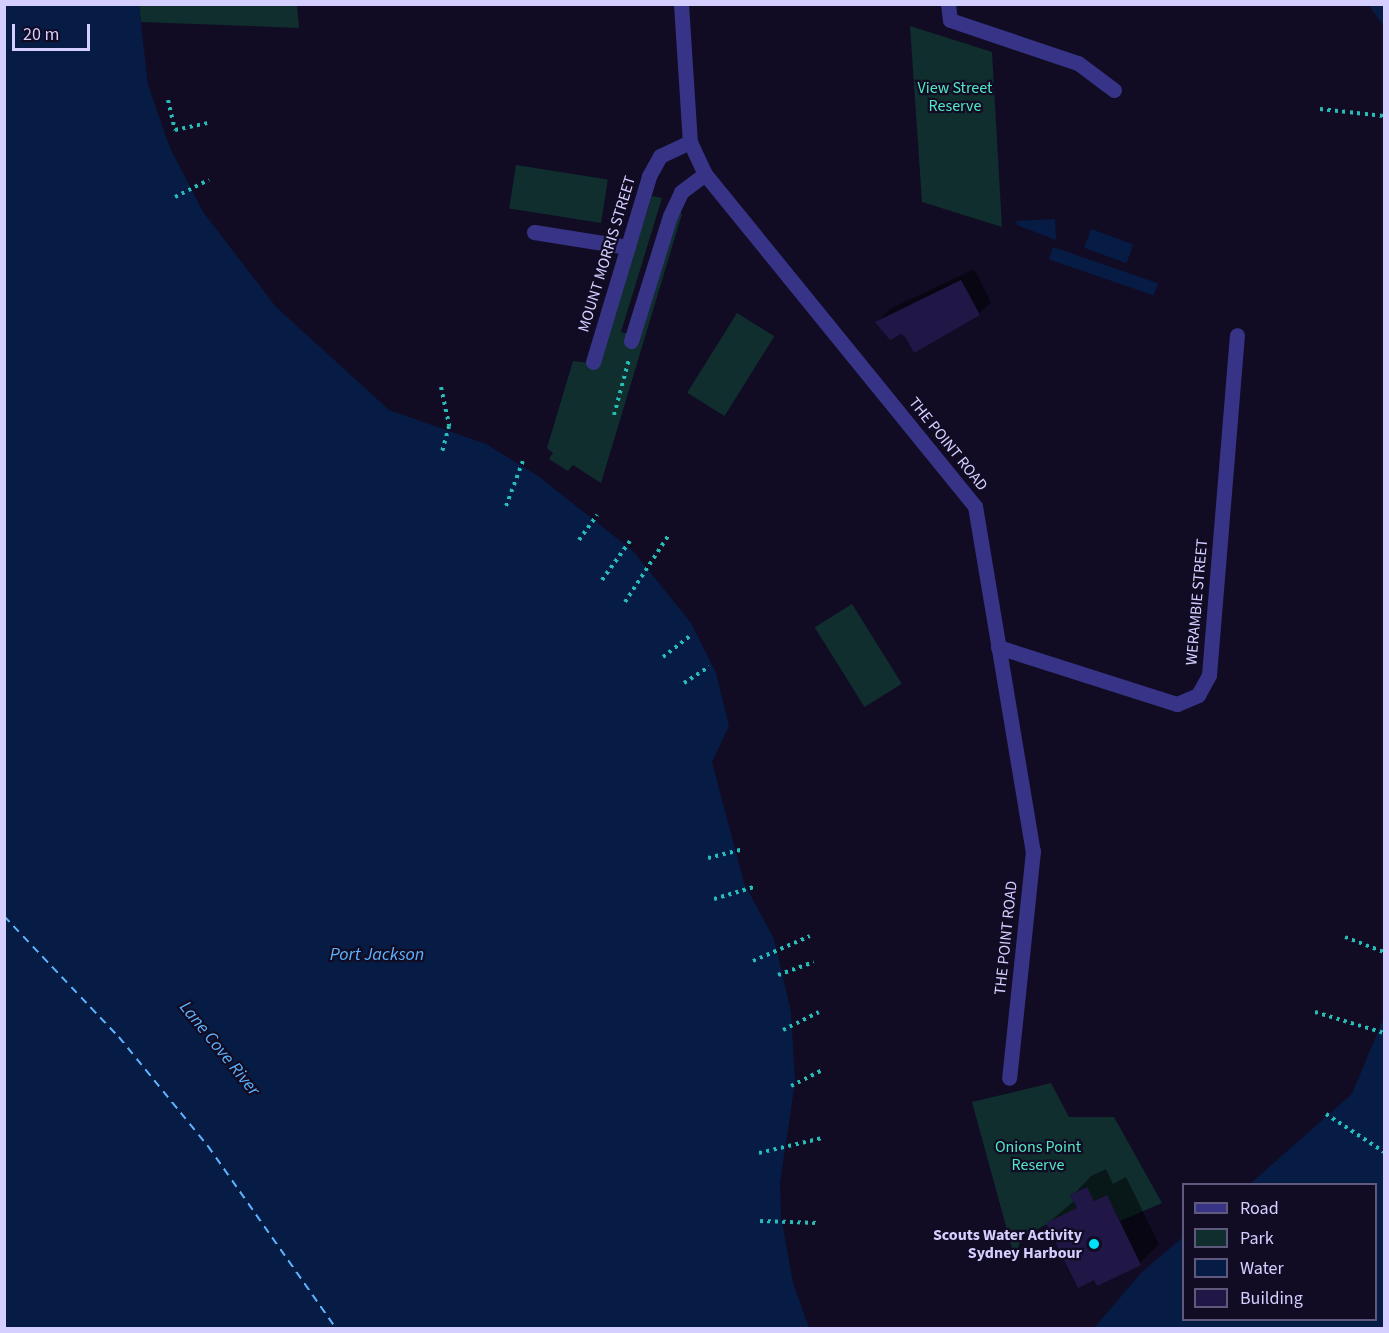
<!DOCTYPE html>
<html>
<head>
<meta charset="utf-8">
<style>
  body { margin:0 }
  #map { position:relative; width:1389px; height:1333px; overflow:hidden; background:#110c24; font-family:"Source Sans 3",sans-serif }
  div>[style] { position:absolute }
  .green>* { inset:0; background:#0f2e2d; transform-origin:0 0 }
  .water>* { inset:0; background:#061c44; transform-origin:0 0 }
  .shadow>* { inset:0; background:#0007 }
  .ferry>* { height:1.5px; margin-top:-0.75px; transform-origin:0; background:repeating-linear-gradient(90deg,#5db3ff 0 8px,transparent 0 14px) }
  .building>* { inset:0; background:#211746 }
  .path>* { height:4px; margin-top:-2px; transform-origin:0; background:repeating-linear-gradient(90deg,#25bdb5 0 3px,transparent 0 7.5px) }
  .service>* { height:15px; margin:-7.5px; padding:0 7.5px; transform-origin:7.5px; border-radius:7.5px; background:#373487 }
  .minor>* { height:15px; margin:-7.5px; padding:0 7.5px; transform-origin:7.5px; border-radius:7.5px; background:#373487 }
  .dots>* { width:16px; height:16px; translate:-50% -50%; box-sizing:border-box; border:3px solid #110c24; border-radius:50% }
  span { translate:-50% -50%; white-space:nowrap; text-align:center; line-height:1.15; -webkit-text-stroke:4.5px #110c24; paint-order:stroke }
  .park-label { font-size:16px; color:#52e8c3 }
  .street-label { font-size:16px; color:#d5cfff }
  .poi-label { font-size:16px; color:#d5cfff; font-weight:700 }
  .right { translate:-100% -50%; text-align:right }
  .water-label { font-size:18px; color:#5db3ff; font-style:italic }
  .frame { position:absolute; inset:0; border:6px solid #d5cfff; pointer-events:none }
  .legend { position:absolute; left:1182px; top:1183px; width:195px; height:138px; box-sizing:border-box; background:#110c24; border:2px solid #5f5a7c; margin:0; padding:8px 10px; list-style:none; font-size:18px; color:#d5cfff }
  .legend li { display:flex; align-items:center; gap:12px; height:30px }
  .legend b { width:30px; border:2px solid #5f5a7c }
  .scale { position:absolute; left:12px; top:24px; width:78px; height:27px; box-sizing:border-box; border:3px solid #d5cfff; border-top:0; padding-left:8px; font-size:18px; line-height:21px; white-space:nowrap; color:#d5cfff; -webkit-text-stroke:4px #110c24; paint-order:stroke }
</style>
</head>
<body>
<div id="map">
  <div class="green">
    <div style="clip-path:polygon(139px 5px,297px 5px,299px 28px,141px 22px)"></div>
    <div style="clip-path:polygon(910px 26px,992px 52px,1002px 227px,922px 202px)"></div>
    <div style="left:516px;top:165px;width:93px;height:44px;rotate:9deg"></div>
    <div style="clip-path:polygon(652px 196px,662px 198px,621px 332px,638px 336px,678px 210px,682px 214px,601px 483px,573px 465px,568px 471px,549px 459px,553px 453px,547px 448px,573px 361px,598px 364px)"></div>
    <div style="left:737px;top:313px;width:44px;height:94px;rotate:32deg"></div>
    <div style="left:852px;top:604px;width:94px;height:44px;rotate:58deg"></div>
    <div style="clip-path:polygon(1051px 1083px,1069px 1117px,1114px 1117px,1162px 1203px,1120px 1221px,1107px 1196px,1094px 1201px,1086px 1187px,1070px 1195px,1077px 1208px,1021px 1238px,1015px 1259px,972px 1102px)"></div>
  </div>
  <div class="water">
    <div style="clip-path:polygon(5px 4px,139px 5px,148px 85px,170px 148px,203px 212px,276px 307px,389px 410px,486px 444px,538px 476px,633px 551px,691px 623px,716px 673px,729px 726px,712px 762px,744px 883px,774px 939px,791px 1012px,795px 1082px,780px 1183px,781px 1216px,793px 1283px,809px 1328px,5px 1328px)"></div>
    <div style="clip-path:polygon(1369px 5px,1384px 5px,1384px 27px)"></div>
    <div style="clip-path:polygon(1055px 219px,1056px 240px,1017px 225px,1016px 221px)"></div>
    <div style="left:1091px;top:229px;width:45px;height:20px;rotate:20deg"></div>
    <div style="left:1053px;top:247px;width:111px;height:13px;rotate:19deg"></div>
    <div style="clip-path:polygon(1384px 1017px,1384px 1328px,1094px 1328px,1141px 1273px,1183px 1237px,1184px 1320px,1376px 1320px,1376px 1184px,1250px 1184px,1352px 1094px)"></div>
  </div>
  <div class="shadow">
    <div style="clip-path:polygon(974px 269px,991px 302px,979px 314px,907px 337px,878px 322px,890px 309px)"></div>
    <div style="clip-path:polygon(1106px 1169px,1113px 1184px,1126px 1177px,1159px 1244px,1140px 1263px,1095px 1278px,1048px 1223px,1074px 1201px,1072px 1196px,1091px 1176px)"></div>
  </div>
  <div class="ferry">
    <div style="left:4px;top:916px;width:167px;rotate:46.5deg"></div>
    <div style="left:119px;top:1037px;width:141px;rotate:50.8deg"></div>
    <div style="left:208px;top:1146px;width:223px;rotate:54.9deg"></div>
  </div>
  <div class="building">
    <div style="clip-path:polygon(961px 280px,980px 315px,914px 353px,906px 338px,901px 334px,890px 340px,875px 322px)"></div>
    <div style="clip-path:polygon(1087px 1187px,1094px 1201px,1107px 1195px,1141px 1265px,1097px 1286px,1094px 1280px,1078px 1288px,1046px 1223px,1077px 1208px,1070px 1195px)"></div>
  </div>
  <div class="path">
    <div style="left:168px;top:100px;width:31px;rotate:77deg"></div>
    <div style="left:175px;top:130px;width:33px;rotate:-12deg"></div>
    <div style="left:1320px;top:109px;width:64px;rotate:6.2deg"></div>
    <div style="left:175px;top:197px;width:38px;rotate:-27deg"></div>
    <div style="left:441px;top:387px;width:40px;rotate:78deg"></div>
    <div style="left:449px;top:426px;width:28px;rotate:105deg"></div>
    <div style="left:614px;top:415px;width:58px;rotate:-75deg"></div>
    <div style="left:506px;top:506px;width:51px;rotate:-69.4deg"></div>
    <div style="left:579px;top:540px;width:31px;rotate:-54deg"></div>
    <div style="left:602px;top:580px;width:48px;rotate:-54.3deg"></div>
    <div style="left:625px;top:602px;width:79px;rotate:-56.9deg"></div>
    <div style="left:663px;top:657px;width:36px;rotate:-38deg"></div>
    <div style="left:684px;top:683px;width:30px;rotate:-33deg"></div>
    <div style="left:708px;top:858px;width:34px;rotate:-14deg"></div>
    <div style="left:714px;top:899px;width:45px;rotate:-16.8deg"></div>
    <div style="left:1345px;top:937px;width:42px;rotate:21deg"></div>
    <div style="left:753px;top:961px;width:62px;rotate:-23.7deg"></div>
    <div style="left:778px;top:975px;width:38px;rotate:-20deg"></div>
    <div style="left:1315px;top:1012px;width:72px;rotate:16.9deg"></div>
    <div style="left:783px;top:1030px;width:40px;rotate:-26.6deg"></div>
    <div style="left:791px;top:1086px;width:36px;rotate:-27deg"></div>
    <div style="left:1326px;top:1114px;width:69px;rotate:33.2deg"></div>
    <div style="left:759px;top:1153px;width:65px;rotate:-13.4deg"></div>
    <div style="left:760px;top:1221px;width:57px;rotate:2deg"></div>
  </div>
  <div class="service">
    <div style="left:534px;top:232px;width:95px;rotate:9.1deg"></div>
    <div style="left:631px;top:341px;width:131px;rotate:-72.7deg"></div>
    <div style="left:670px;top:216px;width:26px;rotate:-65deg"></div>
    <div style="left:681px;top:192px;width:30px;rotate:-37deg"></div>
  </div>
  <div class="minor">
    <div style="left:681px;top:4px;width:138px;rotate:86.3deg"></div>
    <div style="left:690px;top:142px;width:35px;rotate:65deg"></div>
    <div style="left:705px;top:174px;width:428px;rotate:50.9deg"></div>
    <div style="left:975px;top:506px;width:350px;rotate:80.5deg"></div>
    <div style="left:1033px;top:851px;width:228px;rotate:96deg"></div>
    <div style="left:948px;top:4px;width:16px;rotate:83deg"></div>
    <div style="left:950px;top:20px;width:135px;rotate:18.6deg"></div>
    <div style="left:1078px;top:63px;width:45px;rotate:36.9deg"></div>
    <div style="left:593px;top:362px;width:194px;rotate:-73.2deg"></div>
    <div style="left:649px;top:176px;width:23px;rotate:-61deg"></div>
    <div style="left:660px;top:156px;width:33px;rotate:-25deg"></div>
    <div style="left:998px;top:647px;width:188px;rotate:17.7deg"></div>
    <div style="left:1177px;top:704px;width:23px;rotate:-23deg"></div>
    <div style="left:1198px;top:695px;width:23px;rotate:-61deg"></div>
    <div style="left:1209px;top:675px;width:341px;rotate:-85.3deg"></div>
  </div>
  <div class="dots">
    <div style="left:1094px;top:1244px;background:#00e0fa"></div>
  </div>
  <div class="park-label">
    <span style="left:955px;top:97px">View Street<br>Reserve</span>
    <span style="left:1038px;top:1156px">Onions Point<br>Reserve</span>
  </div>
  <div class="street-label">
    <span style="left:607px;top:254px;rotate:-73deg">MOUNT MORRIS STREET</span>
    <span style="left:948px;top:444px;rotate:51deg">THE POINT ROAD</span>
    <span style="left:1197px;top:602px;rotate:-85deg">WERAMBIE STREET</span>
    <span style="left:1006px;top:938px;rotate:-84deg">THE POINT ROAD</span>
  </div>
  <div class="poi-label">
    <span class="right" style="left:1082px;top:1244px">Scouts Water Activity<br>Sydney Harbour</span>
  </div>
  <div class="water-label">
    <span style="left:377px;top:955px">Port Jackson</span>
    <span style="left:219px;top:1049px;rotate:51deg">Lane Cove River</span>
  </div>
  <div class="frame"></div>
  <ul class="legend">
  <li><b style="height:8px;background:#373487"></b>Road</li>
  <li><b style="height:16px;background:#0f2e2d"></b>Park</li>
  <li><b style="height:16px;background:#061c44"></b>Water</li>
  <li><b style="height:16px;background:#211746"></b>Building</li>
  </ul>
  <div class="scale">20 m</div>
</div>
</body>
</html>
